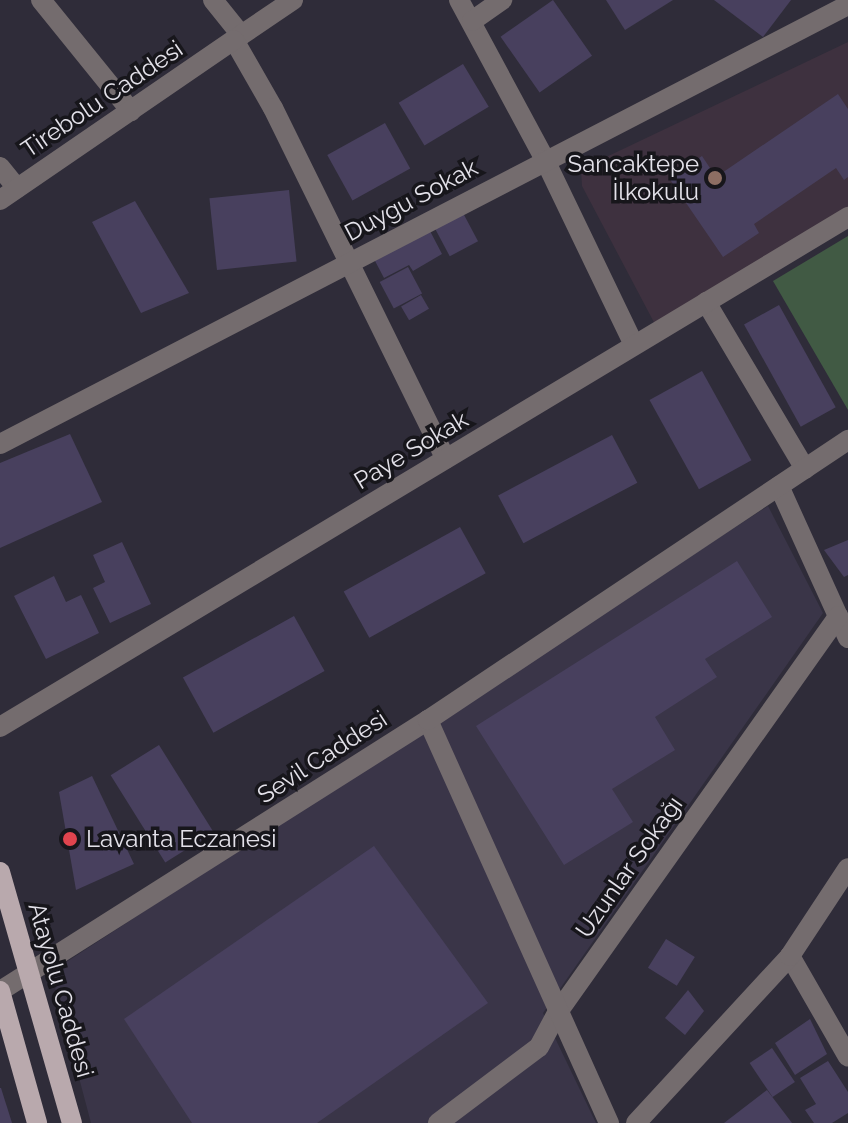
<!DOCTYPE html>
<html>
<head>
<meta charset="utf-8">
<style>
  body { margin:0 }
  #map { position:relative; width:848px; height:1123px; overflow:hidden; background:#2f2c39; font-family:Raleway,sans-serif }
  div>[style] { position:absolute }
  .built>* { inset:0; background:#3a3548 }
  .education>* { inset:0; background:#3e313f }
  .green>* { inset:0; background:#415a44 }
  .building>* { inset:0; background:#48405e; transform-origin:0 0 }
  .minor>* { height:20px; margin:-10px; padding:0 10px; transform-origin:10px; border-radius:10px; background:#746c6e }
  .major>* { height:20px; margin:-10px; padding:0 10px; transform-origin:10px; border-radius:10px; background:#b9a9ad }
  .dots>* { width:22px; height:22px; translate:-50% -50%; box-sizing:border-box; border:4px solid #17161b; border-radius:50% }
  span { translate:-50% -50%; white-space:nowrap; text-align:center; line-height:1.15; -webkit-text-stroke:7px #17161b; paint-order:stroke }
  .street-label { font-size:24px; color:#e4e2ea }
  .poi-label { font-size:24px; color:#e4e2ea }
  .right { translate:-100% -50%; text-align:right }
  .left { translate:0 -50%; text-align:left }
</style>
</head>
<body>
<div id="map">
  <div class="built">
    <div style="clip-path:polygon(768px 506px,823px 613px,543px 1013px,596px 1123px,91px 1123px,51px 972px)"></div>
  </div>
  <div class="education">
    <div style="clip-path:polygon(848px 42px,848px 208px,657px 328px,582px 186px,581px 169px)"></div>
  </div>
  <div class="green">
    <div style="clip-path:polygon(848px 236px,848px 410px,773px 281px)"></div>
  </div>
  <div class="building">
    <div style="left:553px;top:0;width:68px;height:64px;rotate:55deg"></div>
    <div style="clip-path:polygon(606px 0,673px 0,625px 30px)"></div>
    <div style="clip-path:polygon(714px 0,791px 0,763px 37px)"></div>
    <div style="left:463px;top:64px;width:50px;height:75px;rotate:59deg"></div>
    <div style="clip-path:polygon(838px 94px,848px 109px,848px 177px,844px 180px,836px 168px,754px 224px,759px 233px,723px 257px,669px 178px,702px 156px,716px 177px)"></div>
    <div style="left:385px;top:123px;width:52px;height:66px;rotate:61deg"></div>
    <div style="left:289px;top:190px;width:72px;height:80px;rotate:84deg"></div>
    <div style="clip-path:polygon(135px 201px,189px 293px,141px 313px,92px 222px)"></div>
    <div style="left:463px;top:213px;width:32px;height:32px;rotate:62deg"></div>
    <div style="clip-path:polygon(429px 229px,442px 254px,413px 271px,409px 265px,384px 278px,374px 259px)"></div>
    <div style="left:408px;top:267px;width:30px;height:32px;rotate:62deg"></div>
    <div style="left:421px;top:295px;width:16px;height:23px;rotate:60deg"></div>
    <div style="left:779px;top:305px;width:117px;height:40px;rotate:61deg"></div>
    <div style="left:702px;top:371px;width:102px;height:60px;rotate:61deg"></div>
    <div style="clip-path:polygon(70px 434px,102px 502px,0 548px,0 463px)"></div>
    <div style="left:612px;top:435px;width:54px;height:129px;rotate:62deg"></div>
    <div style="left:460px;top:527px;width:53px;height:133px;rotate:61deg"></div>
    <div style="clip-path:polygon(848px 540px,848px 575px,844px 577px,824px 550px)"></div>
    <div style="clip-path:polygon(122px 542px,151px 604px,110px 623px,93px 588px,105px 582px,93px 555px)"></div>
    <div style="clip-path:polygon(737px 561px,772px 617px,705px 659px,717px 677px,655px 717px,675px 750px,612px 789px,633px 822px,564px 865px,476px 726px)"></div>
    <div style="clip-path:polygon(54px 576px,66px 602px,81px 595px,99px 633px,46px 659px,14px 596px)"></div>
    <div style="left:294px;top:616px;width:63px;height:127px;rotate:61deg"></div>
    <div style="left:159px;top:745px;width:103px;height:57px;rotate:58deg"></div>
    <div style="clip-path:polygon(92px 776px,134px 864px,76px 890px,59px 792px)"></div>
    <div style="clip-path:polygon(374px 846px,488px 1003px,317px 1123px,192px 1123px,124px 1019px)"></div>
    <div style="left:666px;top:939px;width:34px;height:34px;rotate:32deg"></div>
    <div style="clip-path:polygon(688px 990px,704px 1011px,685px 1035px,665px 1018px)"></div>
    <div style="clip-path:polygon(810px 1019px,827px 1054px,795px 1075px,775px 1043px)"></div>
    <div style="left:772px;top:1048px;width:41px;height:27px;rotate:56deg"></div>
    <div style="clip-path:polygon(828px 1061px,848px 1092px,848px 1113px,832px 1123px,814px 1123px,805px 1110px,816px 1104px,800px 1078px)"></div>
    <div style="clip-path:polygon(0 1088px,1px 1088px,12px 1123px,0 1123px)"></div>
    <div style="clip-path:polygon(767px 1090px,792px 1123px,724px 1123px)"></div>
  </div>
  <div class="minor">
    <div style="left:41px;top:0;width:143px;rotate:51deg"></div>
    <div style="left:213px;top:0;width:45px;rotate:51.3deg"></div>
    <div style="left:293px;top:0;width:71px;rotate:145.9deg"></div>
    <div style="left:234px;top:40px;width:78px;rotate:60.2deg"></div>
    <div style="left:273px;top:108px;width:391px;rotate:63.8deg"></div>
    <div style="left:459px;top:0;width:182px;rotate:61.7deg"></div>
    <div style="left:545px;top:160px;width:205px;rotate:64.3deg"></div>
    <div style="left:472px;top:21px;width:37px;rotate:-35deg"></div>
    <div style="left:0;top:167px;width:27px;rotate:51deg"></div>
    <div style="left:0;top:200px;width:283px;rotate:-34.4deg"></div>
    <div style="left:706px;top:302px;width:194px;rotate:59.3deg"></div>
    <div style="left:0;top:444px;width:955px;rotate:-27.37deg"></div>
    <div style="left:779px;top:486px;width:167px;rotate:65.6deg"></div>
    <div style="left:0;top:727px;width:990px;rotate:-31.02deg"></div>
    <div style="left:790px;top:956px;width:116px;rotate:60.1deg"></div>
    <div style="left:0;top:991px;width:507px;rotate:-32.34deg"></div>
    <div style="left:438px;top:1123px;width:126px;rotate:-37deg"></div>
    <div style="left:539px;top:1047px;width:40px;rotate:-62deg"></div>
    <div style="left:558px;top:1012px;width:485px;rotate:-54.7deg"></div>
    <div style="left:609px;top:1123px;width:442px;rotate:-114.2deg"></div>
    <div style="left:428px;top:720px;width:505px;rotate:-33.69deg"></div>
    <div style="left:636px;top:1123px;width:227px;rotate:-47.3deg"></div>
    <div style="left:790px;top:956px;width:105px;rotate:-56.6deg"></div>
  </div>
  <div class="major">
    <div style="left:0;top:872px;width:261px;rotate:74deg"></div>
    <div style="left:0;top:991px;width:137px;rotate:74.3deg"></div>
  </div>
  <div class="dots">
    <div style="left:715px;top:178px;background:#8d6e63"></div>
    <div style="left:70px;top:839px;background:#e0444e"></div>
  </div>
  <div class="street-label">
    <span style="left:102px;top:99px;rotate:-34deg">Tirebolu Caddesi</span>
    <span style="left:411px;top:200px;rotate:-28deg">Duygu Sokak</span>
    <span style="left:411px;top:450px;rotate:-31deg">Paye Sokak</span>
    <span style="left:322px;top:757px;rotate:-33deg">Sevil Caddesi</span>
    <span style="left:629px;top:867px;rotate:-55deg">Uzunlar Sokağı</span>
    <span style="left:61px;top:990px;rotate:74deg">Atayolu Caddesi</span>
  </div>
  <div class="poi-label">
    <span class="right" style="left:699px;top:178px">Sancaktepe<br>İlkokulu</span>
    <span class="left" style="left:86px;top:839px">Lavanta Eczanesi</span>
  </div>
</div>
</body>
</html>
